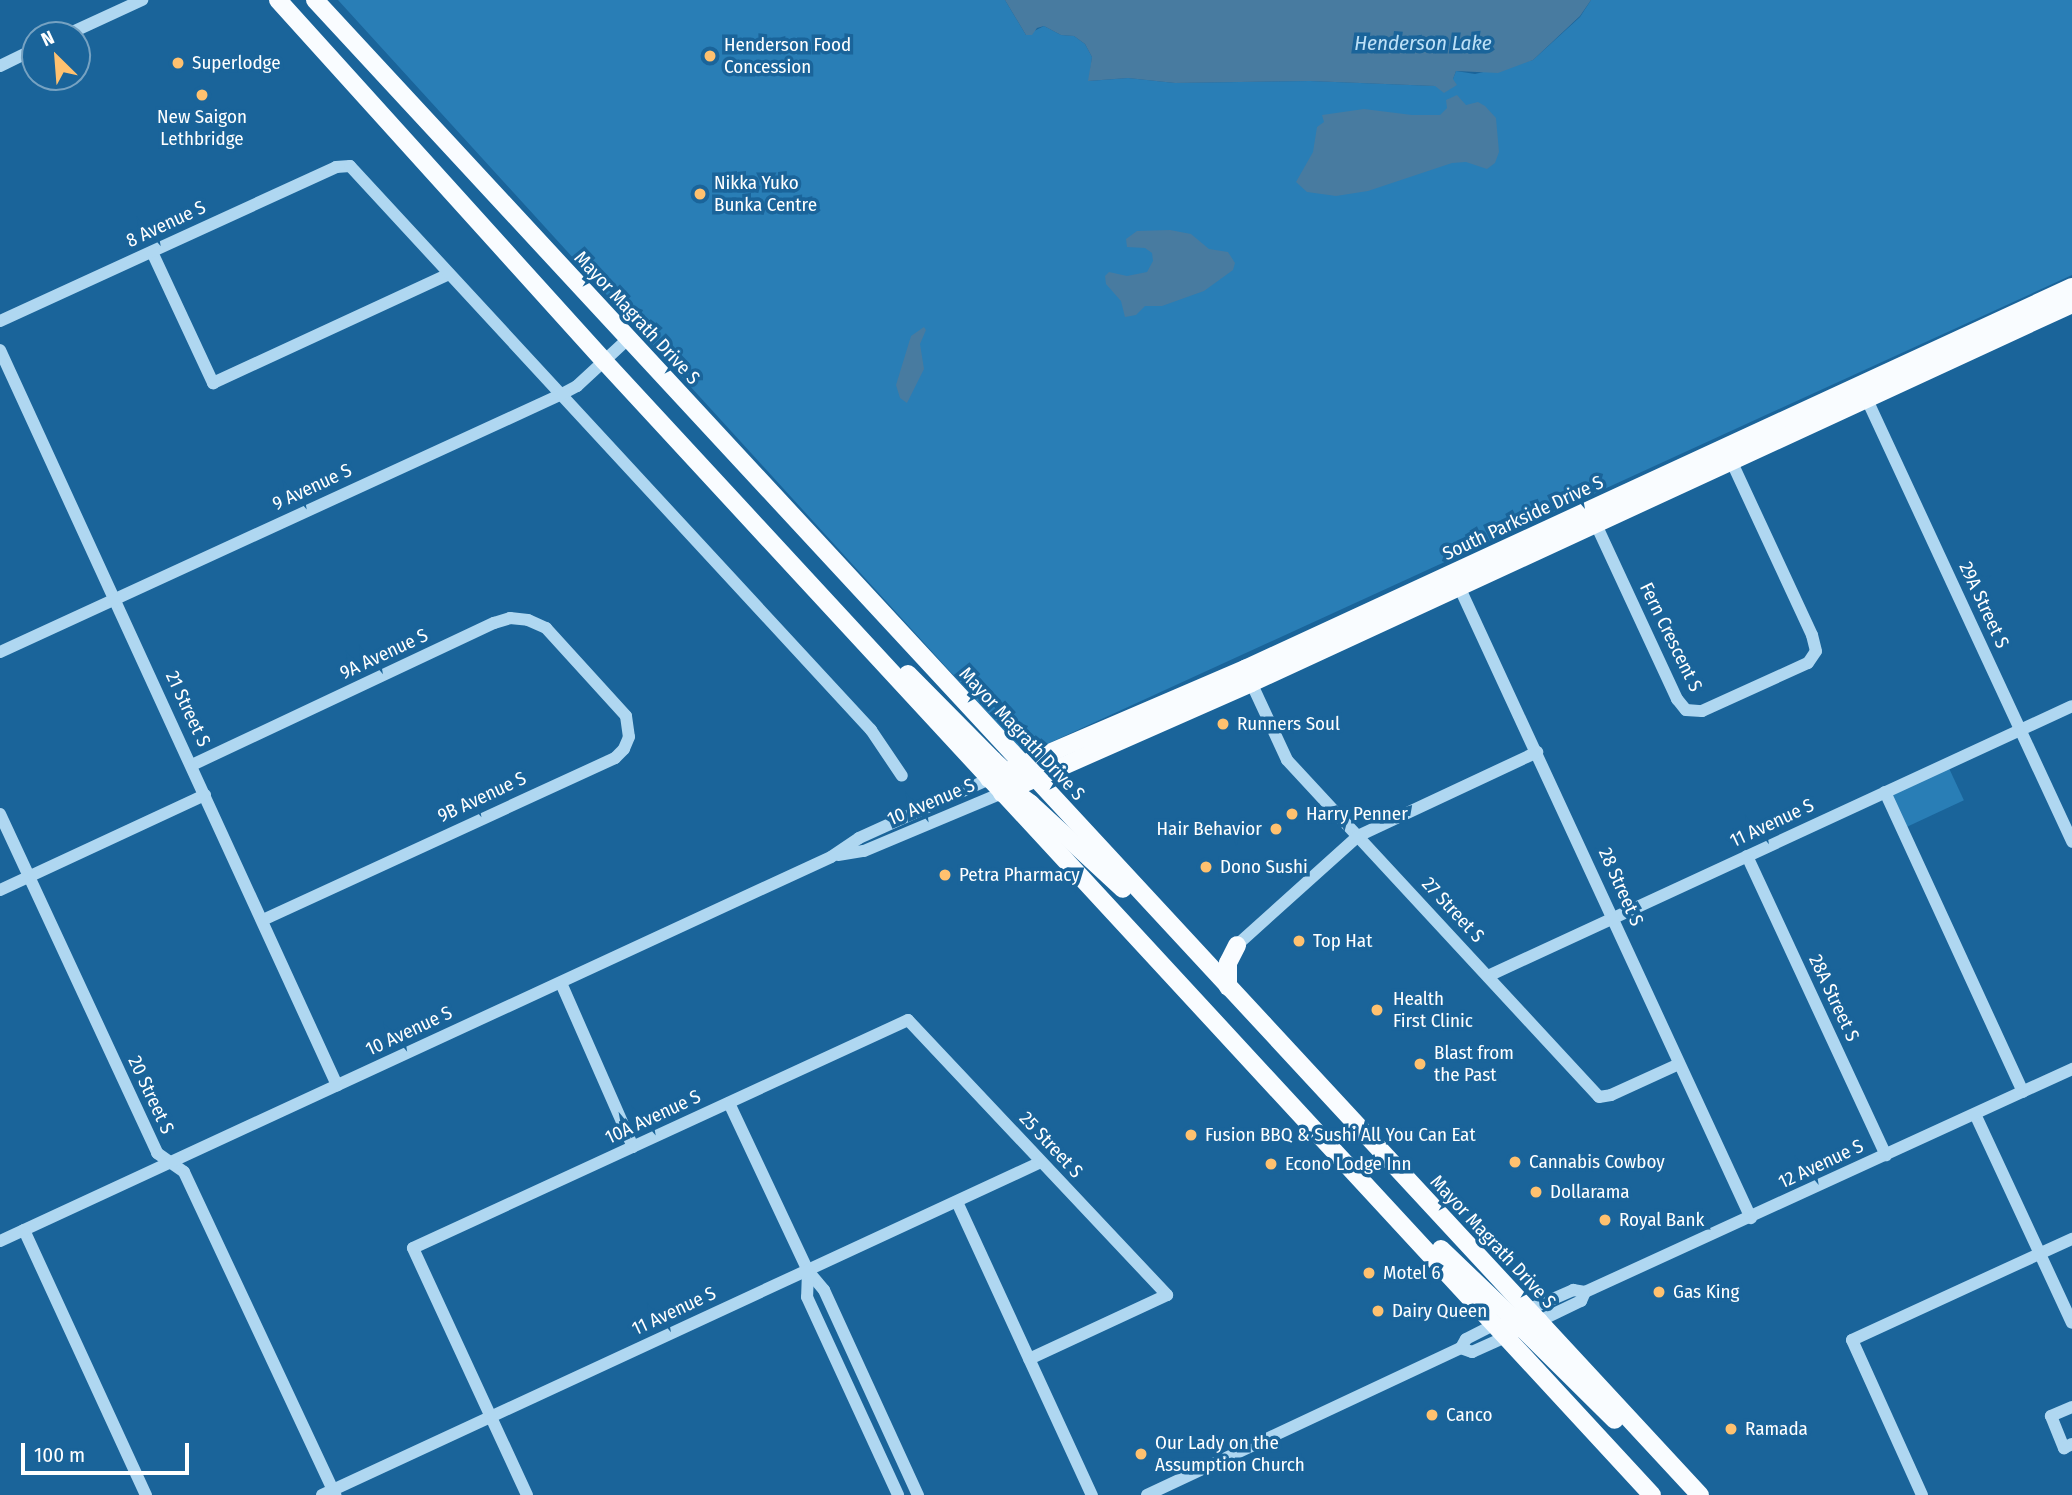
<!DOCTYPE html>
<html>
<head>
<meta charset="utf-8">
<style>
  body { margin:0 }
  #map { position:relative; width:2072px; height:1495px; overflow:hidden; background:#1a649a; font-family:"Fira Sans Condensed",sans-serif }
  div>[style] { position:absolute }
  .green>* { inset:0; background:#297eb6; transform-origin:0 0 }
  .water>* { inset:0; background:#487ba0 }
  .minor>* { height:12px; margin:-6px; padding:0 6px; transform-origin:6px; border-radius:6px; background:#afd7f1 }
  .major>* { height:18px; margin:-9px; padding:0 9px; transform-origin:9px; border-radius:9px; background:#f9fcff }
  .dots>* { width:19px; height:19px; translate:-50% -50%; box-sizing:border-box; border:4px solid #1a649a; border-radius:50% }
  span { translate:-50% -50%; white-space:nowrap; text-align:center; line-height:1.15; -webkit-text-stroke:7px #1a649a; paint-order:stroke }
  .poi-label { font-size:19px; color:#fff }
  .left { translate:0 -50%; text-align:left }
  .right { translate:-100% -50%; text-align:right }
  .street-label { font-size:19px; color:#fff }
  .water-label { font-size:21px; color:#bce0f7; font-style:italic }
  .north { position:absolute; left:21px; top:21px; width:70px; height:70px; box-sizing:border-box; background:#1a649a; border:2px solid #76a2c2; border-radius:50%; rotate:335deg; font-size:19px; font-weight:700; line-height:28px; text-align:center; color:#fff }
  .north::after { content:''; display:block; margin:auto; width:24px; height:32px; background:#ffc16f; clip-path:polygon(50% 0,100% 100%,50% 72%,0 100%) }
  .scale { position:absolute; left:21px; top:1443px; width:168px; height:32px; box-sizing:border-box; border:4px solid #fff; border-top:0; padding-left:9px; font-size:21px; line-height:24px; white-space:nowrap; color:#fff; -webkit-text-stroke:5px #1a649a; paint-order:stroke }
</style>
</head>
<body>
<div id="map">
  <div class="green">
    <div style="clip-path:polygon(338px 0,1005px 0,1026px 35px,1044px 26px,1061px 35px,1074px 36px,1085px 44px,1092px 57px,1089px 81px,1128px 78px,1175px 83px,1310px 81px,1435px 86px,1453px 79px,1456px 71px,1475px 74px,1533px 60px,1580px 17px,1591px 0,2072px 0,2072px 275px,1034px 750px,1019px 747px)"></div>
    <div style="left:1947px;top:764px;width:40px;height:68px;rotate:65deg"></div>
  </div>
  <div class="water">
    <div style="clip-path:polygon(1005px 0,1591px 0,1580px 16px,1533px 60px,1498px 73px,1456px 71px,1453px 79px,1457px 85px,1444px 93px,1435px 86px,1310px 81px,1175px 83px,1128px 78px,1088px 81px,1092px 57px,1085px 44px,1074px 36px,1061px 35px,1044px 26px,1037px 28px,1032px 35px,1026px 35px)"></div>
    <div style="clip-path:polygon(1457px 95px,1466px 105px,1478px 102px,1485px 106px,1496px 118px,1499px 152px,1495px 163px,1487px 169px,1466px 162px,1452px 163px,1368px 191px,1336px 196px,1307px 192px,1296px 182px,1313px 152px,1317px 127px,1324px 122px,1322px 115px,1364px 109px,1412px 115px,1440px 115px,1447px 108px,1446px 100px)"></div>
    <div style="clip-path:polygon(1170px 230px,1191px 234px,1209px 249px,1228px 252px,1235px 263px,1233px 270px,1204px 291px,1162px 306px,1145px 306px,1136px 315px,1125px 317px,1121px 301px,1106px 284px,1105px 276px,1109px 272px,1127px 276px,1147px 272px,1153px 261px,1152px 253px,1145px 248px,1127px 247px,1126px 239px,1137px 231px)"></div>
    <div style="clip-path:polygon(924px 327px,926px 330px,920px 344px,924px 369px,907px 403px,900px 398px,896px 385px,911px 336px)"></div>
  </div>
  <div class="minor">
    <div style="left:66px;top:35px;width:84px;rotate:-24.7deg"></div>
    <div style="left:0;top:66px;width:39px;rotate:-26deg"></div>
    <div style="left:152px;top:252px;width:145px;rotate:65deg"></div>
    <div style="left:213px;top:383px;width:260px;rotate:-24.8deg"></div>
    <div style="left:0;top:321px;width:370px;rotate:-24.6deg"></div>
    <div style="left:336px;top:167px;width:14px;rotate:-4deg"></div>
    <div style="left:350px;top:166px;width:768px;rotate:47.27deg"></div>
    <div style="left:871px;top:730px;width:55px;rotate:56deg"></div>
    <div style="left:0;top:350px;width:809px;rotate:65.37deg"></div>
    <div style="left:1863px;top:391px;width:497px;rotate:65.1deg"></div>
    <div style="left:1593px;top:518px;width:200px;rotate:65.1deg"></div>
    <div style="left:1677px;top:699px;width:14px;rotate:51deg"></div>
    <div style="left:1686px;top:710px;width:16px;rotate:4deg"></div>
    <div style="left:1702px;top:711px;width:116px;rotate:-24.4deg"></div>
    <div style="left:1808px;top:663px;width:14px;rotate:-56deg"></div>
    <div style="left:1816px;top:651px;width:16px;rotate:-104deg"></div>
    <div style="left:1812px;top:635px;width:200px;rotate:-114.9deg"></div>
    <div style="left:1456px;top:580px;width:703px;rotate:65.19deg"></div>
    <div style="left:0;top:652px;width:618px;rotate:-24.66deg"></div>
    <div style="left:562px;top:394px;width:17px;rotate:-28deg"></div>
    <div style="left:577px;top:386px;width:69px;rotate:-42.7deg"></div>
    <div style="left:1249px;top:678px;width:90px;rotate:65.1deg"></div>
    <div style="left:1287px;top:760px;width:459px;rotate:47.2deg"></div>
    <div style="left:1599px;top:1097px;width:12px;rotate:-9deg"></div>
    <div style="left:1611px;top:1095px;width:75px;rotate:-24.5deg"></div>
    <div style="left:192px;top:765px;width:334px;rotate:-25.2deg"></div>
    <div style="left:494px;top:623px;width:17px;rotate:-17deg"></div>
    <div style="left:510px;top:618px;width:18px;rotate:6deg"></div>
    <div style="left:528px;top:620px;width:20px;rotate:24deg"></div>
    <div style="left:546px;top:628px;width:119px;rotate:47.7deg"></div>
    <div style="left:626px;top:716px;width:21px;rotate:82deg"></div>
    <div style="left:629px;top:737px;width:13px;rotate:113deg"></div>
    <div style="left:624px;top:749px;width:13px;rotate:135deg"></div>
    <div style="left:615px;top:758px;width:388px;rotate:155.3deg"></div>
    <div style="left:1885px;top:792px;width:330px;rotate:65.3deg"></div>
    <div style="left:0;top:814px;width:374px;rotate:65.1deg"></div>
    <div style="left:157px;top:1153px;width:33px;rotate:35deg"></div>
    <div style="left:184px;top:1172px;width:357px;rotate:64.9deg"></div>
    <div style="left:838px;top:855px;width:26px;rotate:-9deg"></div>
    <div style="left:864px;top:851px;width:150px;rotate:-22.8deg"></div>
    <div style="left:1747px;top:856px;width:330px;rotate:65.1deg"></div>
    <div style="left:0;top:890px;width:226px;rotate:-24.9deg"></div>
    <div style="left:1237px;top:945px;width:163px;rotate:-42deg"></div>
    <div style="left:1358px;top:836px;width:198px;rotate:-25.1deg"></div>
    <div style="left:1488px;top:976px;width:643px;rotate:-24.81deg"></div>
    <div style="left:561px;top:983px;width:179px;rotate:66.3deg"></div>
    <div style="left:729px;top:1103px;width:186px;rotate:64.8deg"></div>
    <div style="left:808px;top:1271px;width:25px;rotate:50deg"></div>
    <div style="left:824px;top:1290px;width:226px;rotate:65.4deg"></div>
    <div style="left:1975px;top:1114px;width:230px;rotate:65.1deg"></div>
    <div style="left:957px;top:1202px;width:323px;rotate:65.3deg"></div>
    <div style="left:24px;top:1230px;width:292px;rotate:65.3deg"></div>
    <div style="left:0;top:1241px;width:915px;rotate:-24.8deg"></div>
    <div style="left:831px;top:857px;width:34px;rotate:-34deg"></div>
    <div style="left:859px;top:838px;width:143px;rotate:-24.4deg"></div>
    <div style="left:808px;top:1271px;width:26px;rotate:92deg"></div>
    <div style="left:807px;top:1297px;width:218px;rotate:65.3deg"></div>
    <div style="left:1523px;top:1312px;width:55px;rotate:-23.7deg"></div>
    <div style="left:1573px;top:1290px;width:12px;rotate:9deg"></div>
    <div style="left:1585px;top:1292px;width:536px;rotate:-24.6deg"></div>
    <div style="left:1535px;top:1323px;width:51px;rotate:-25.6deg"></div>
    <div style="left:1581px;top:1301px;width:10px;rotate:-66deg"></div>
    <div style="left:1461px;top:1348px;width:12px;rotate:20deg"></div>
    <div style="left:1472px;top:1352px;width:44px;rotate:-24.2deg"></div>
    <div style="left:2072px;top:1407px;width:23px;rotate:157deg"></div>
    <div style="left:2051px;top:1416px;width:35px;rotate:68deg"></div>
    <div style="left:2064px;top:1448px;width:9px;rotate:-27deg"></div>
    <div style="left:322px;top:1495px;width:792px;rotate:-24.85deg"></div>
    <div style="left:527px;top:1495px;width:272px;rotate:-114.8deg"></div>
    <div style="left:413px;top:1248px;width:545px;rotate:-24.73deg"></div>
    <div style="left:908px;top:1020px;width:378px;rotate:46.7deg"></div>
    <div style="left:1167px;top:1295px;width:152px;rotate:155.1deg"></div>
    <div style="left:1147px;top:1495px;width:347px;rotate:-25.1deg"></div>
    <div style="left:1461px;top:1348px;width:10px;rotate:-61deg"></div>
    <div style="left:1466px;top:1339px;width:38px;rotate:-27deg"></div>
    <div style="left:1922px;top:1495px;width:170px;rotate:-114.3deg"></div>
    <div style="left:1852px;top:1340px;width:242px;rotate:-24.7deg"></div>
  </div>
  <div class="major">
    <div style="left:278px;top:0;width:486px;rotate:47.9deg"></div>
    <div style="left:604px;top:361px;width:1544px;rotate:47.26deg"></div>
    <div style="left:315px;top:0;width:2038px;rotate:47.19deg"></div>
    <div style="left:908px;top:674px;width:121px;rotate:45.3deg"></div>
    <div style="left:993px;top:760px;width:18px;rotate:43deg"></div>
    <div style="left:1006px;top:772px;width:9px;rotate:13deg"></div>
    <div style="left:989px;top:779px;width:279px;rotate:-23.3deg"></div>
    <div style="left:1245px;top:669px;width:911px;rotate:-24.79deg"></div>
    <div style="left:1005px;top:785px;width:32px;rotate:36deg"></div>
    <div style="left:1031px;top:804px;width:125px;rotate:42.7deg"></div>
    <div style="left:1002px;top:793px;width:272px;rotate:-23.8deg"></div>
    <div style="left:1251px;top:683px;width:904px;rotate:-24.78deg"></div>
    <div style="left:1228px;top:987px;width:24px;rotate:-90deg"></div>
    <div style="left:1228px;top:963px;width:20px;rotate:-63deg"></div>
    <div style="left:1441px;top:1249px;width:98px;rotate:43.8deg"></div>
    <div style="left:1512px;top:1317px;width:27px;rotate:8deg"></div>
    <div style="left:1506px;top:1326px;width:17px;rotate:10deg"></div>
    <div style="left:1523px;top:1329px;width:129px;rotate:44.7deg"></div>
  </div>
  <div class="dots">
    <div style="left:710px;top:56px;background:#ffc16f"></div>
    <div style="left:178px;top:63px;background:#ffc16f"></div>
    <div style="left:202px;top:95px;background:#ffc16f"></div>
    <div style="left:700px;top:194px;background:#ffc16f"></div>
    <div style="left:1223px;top:724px;background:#ffc16f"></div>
    <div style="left:1292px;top:814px;background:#ffc16f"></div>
    <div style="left:1276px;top:829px;background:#ffc16f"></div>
    <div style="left:1206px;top:867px;background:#ffc16f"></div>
    <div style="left:945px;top:875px;background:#ffc16f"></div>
    <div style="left:1299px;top:941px;background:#ffc16f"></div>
    <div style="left:1377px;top:1010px;background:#ffc16f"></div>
    <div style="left:1420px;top:1064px;background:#ffc16f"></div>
    <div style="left:1191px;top:1135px;background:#ffc16f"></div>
    <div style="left:1515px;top:1162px;background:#ffc16f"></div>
    <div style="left:1271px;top:1164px;background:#ffc16f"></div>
    <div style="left:1536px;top:1192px;background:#ffc16f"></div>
    <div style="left:1605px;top:1220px;background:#ffc16f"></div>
    <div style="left:1369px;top:1273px;background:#ffc16f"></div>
    <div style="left:1659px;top:1292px;background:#ffc16f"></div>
    <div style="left:1378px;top:1311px;background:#ffc16f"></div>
    <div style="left:1432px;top:1415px;background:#ffc16f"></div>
    <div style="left:1731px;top:1429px;background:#ffc16f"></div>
    <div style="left:1141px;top:1454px;background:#ffc16f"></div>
  </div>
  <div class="poi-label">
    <span class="left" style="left:724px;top:56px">Henderson Food<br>Concession</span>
    <span class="left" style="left:192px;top:63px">Superlodge</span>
    <span style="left:202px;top:128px">New Saigon<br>Lethbridge</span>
    <span class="left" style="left:714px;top:194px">Nikka Yuko<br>Bunka Centre</span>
    <span class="left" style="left:1237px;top:724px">Runners Soul</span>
    <span class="left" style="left:1306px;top:814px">Harry Penner</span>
    <span class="right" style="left:1262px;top:829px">Hair Behavior</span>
    <span class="left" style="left:1220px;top:867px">Dono Sushi</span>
    <span class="left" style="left:959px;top:875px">Petra Pharmacy</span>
    <span class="left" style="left:1313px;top:941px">Top Hat</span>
    <span class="left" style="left:1393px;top:1010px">Health<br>First Clinic</span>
    <span class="left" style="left:1434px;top:1064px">Blast from<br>the Past</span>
    <span class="left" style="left:1205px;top:1135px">Fusion BBQ &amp; Sushi All You Can Eat</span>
    <span class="left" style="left:1529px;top:1162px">Cannabis Cowboy</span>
    <span class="left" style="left:1285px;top:1164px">Econo Lodge Inn</span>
    <span class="left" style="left:1550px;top:1192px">Dollarama</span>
    <span class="left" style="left:1619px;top:1220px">Royal Bank</span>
    <span class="left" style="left:1383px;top:1273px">Motel 6</span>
    <span class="left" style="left:1673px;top:1292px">Gas King</span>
    <span class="left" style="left:1392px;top:1311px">Dairy Queen</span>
    <span class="left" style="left:1446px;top:1415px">Canco</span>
    <span class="left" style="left:1745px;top:1429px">Ramada</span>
    <span class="left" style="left:1155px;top:1454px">Our Lady on the<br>Assumption Church</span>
  </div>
  <div class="street-label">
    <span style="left:166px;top:224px;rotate:-25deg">8 Avenue S</span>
    <span style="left:637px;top:318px;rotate:47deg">Mayor Magrath Drive S</span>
    <span style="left:312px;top:487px;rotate:-25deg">9 Avenue S</span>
    <span style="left:1523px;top:518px;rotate:-25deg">South Parkside Drive S</span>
    <span style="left:1984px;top:605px;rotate:65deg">29A Street S</span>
    <span style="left:1671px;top:637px;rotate:64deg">Fern Crescent S</span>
    <span style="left:384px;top:654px;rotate:-25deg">9A Avenue S</span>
    <span style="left:188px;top:709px;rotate:65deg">21 Street S</span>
    <span style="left:1022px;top:734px;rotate:47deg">Mayor Magrath Drive S</span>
    <span style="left:482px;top:797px;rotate:-25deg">9B Avenue S</span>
    <span style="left:931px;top:802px;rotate:-23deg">10 Avenue S</span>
    <span style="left:1772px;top:823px;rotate:-25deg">11 Avenue S</span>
    <span style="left:1621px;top:887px;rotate:66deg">28 Street S</span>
    <span style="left:1453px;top:910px;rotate:47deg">27 Street S</span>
    <span style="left:1834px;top:998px;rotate:65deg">28A Street S</span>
    <span style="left:409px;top:1031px;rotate:-25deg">10 Avenue S</span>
    <span style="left:151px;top:1095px;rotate:65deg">20 Street S</span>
    <span style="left:653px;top:1117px;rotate:-25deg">10A Avenue S</span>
    <span style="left:1051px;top:1145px;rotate:47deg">25 Street S</span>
    <span style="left:1821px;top:1164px;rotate:-25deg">12 Avenue S</span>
    <span style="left:1493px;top:1242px;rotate:47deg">Mayor Magrath Drive S</span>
    <span style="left:674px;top:1311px;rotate:-25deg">11 Avenue S</span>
  </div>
  <div class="water-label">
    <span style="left:1423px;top:43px">Henderson Lake</span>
  </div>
  <div class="north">N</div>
  <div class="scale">100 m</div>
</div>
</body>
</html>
